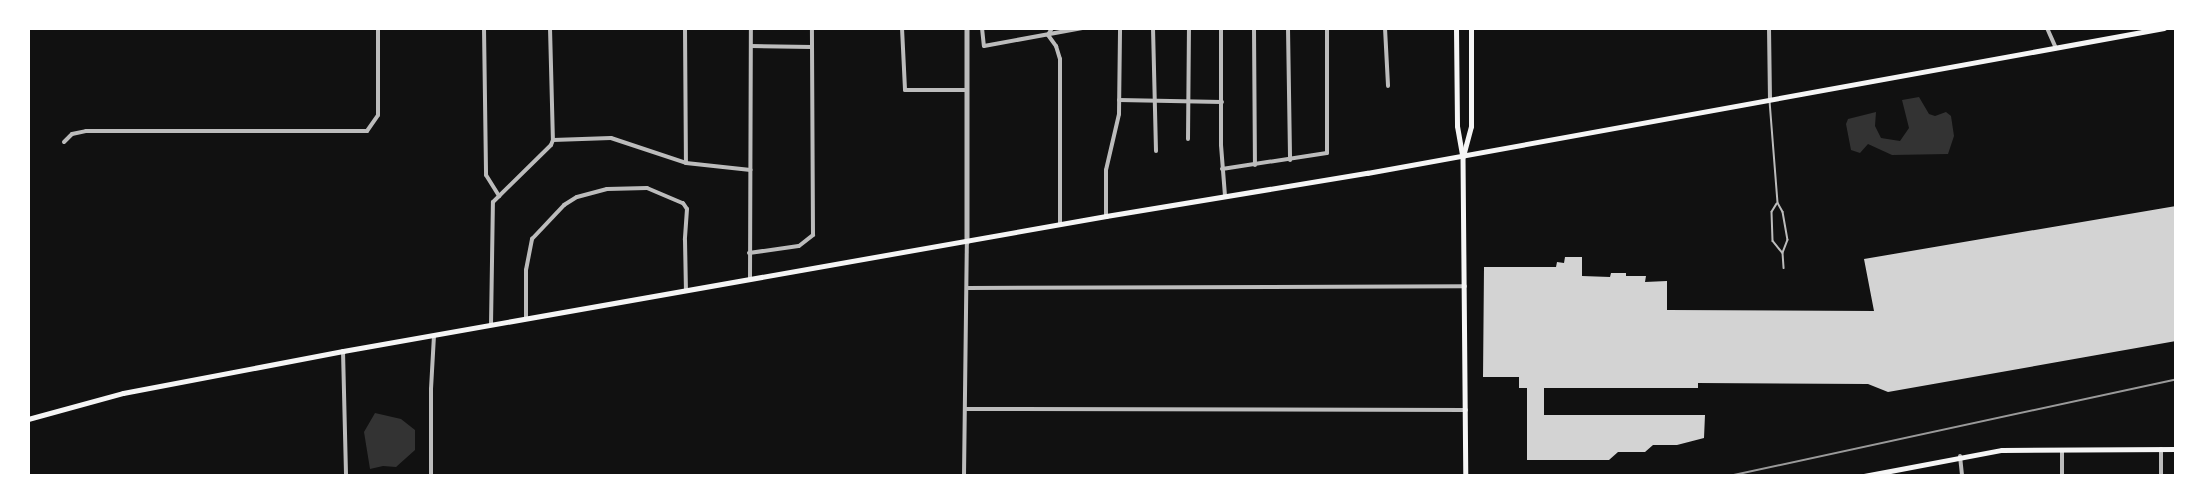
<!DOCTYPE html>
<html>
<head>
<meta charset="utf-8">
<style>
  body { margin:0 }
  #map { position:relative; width:2204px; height:504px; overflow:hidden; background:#111; font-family:"Noto Sans",sans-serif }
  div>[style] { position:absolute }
  .water>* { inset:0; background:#333 }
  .building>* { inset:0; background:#d3d3d3 }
  .service>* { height:1.5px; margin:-0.75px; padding:0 0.75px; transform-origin:0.75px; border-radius:0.75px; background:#bcbcbc }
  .minor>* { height:4px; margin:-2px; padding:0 2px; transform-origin:2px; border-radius:2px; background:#bcbcbc }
  .tertiary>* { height:4.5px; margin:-2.25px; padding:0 2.25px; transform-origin:2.25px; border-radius:2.25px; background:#bcbcbc }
  .secondary>* { height:4.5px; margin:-2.25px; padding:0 2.25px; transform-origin:2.25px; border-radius:2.25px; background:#f5f5f5 }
  .primary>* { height:5px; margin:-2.5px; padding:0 2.5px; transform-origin:2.5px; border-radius:2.5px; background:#f5f5f5 }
  .rail>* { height:2px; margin:-1px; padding:0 1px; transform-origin:1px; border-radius:1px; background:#9a9a9a }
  span { translate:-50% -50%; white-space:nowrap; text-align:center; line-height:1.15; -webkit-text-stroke:6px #fff; paint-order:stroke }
  .frame { position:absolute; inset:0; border:30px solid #fff; pointer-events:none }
</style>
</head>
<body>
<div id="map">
  <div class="water">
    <div style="clip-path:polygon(1919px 97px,1929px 114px,1935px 116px,1946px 112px,1951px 116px,1954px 136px,1948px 154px,1892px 155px,1868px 144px,1860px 153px,1851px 150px,1846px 124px,1848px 119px,1876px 112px,1875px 126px,1881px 138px,1900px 141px,1909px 128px,1902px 100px)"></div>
    <div style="clip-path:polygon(375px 413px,401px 419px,415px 430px,415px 450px,396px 467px,383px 466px,370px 469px,364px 432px)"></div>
  </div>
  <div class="building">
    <div style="clip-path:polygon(2176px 206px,2176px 341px,1888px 392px,1868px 384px,1698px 383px,1698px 388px,1544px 388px,1544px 415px,1705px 415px,1704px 438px,1677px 445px,1653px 445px,1645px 452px,1618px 452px,1609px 460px,1527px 460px,1527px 388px,1519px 388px,1519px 377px,1483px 377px,1484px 267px,1556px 267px,1557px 262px,1564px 263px,1565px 257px,1582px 257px,1582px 276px,1610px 277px,1611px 273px,1626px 273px,1626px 276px,1646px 276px,1645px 282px,1667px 281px,1667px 310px,1874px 311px,1864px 259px)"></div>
  </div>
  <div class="service">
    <div style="left:1770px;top:101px;width:102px;rotate:85.5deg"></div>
    <div style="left:1778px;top:203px;width:10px;rotate:61deg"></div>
    <div style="left:1783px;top:212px;width:28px;rotate:80deg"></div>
    <div style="left:1788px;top:240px;width:14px;rotate:111deg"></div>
    <div style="left:1783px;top:253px;width:15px;rotate:86deg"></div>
    <div style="left:1777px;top:204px;width:9px;rotate:122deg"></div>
    <div style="left:1772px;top:212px;width:29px;rotate:88deg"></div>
    <div style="left:1773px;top:241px;width:14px;rotate:51deg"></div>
  </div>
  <div class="minor">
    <div style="left:484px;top:28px;width:147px;rotate:89.2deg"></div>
    <div style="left:486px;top:175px;width:25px;rotate:58deg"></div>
    <div style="left:550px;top:28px;width:112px;rotate:88.5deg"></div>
    <div style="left:685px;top:28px;width:135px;rotate:89.6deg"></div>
    <div style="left:902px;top:28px;width:62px;rotate:87.2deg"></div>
    <div style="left:905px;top:90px;width:62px"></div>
    <div style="left:982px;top:28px;width:18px;rotate:84deg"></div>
    <div style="left:984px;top:46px;width:100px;rotate:-10.4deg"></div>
    <div style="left:1052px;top:28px;width:8px;rotate:120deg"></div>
    <div style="left:1048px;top:35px;width:14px;rotate:54deg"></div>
    <div style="left:1056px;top:46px;width:14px;rotate:73deg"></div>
    <div style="left:1060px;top:59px;width:165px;rotate:90deg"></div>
    <div style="left:1153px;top:28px;width:123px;rotate:88.6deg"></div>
    <div style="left:1221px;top:28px;width:117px;rotate:90deg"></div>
    <div style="left:1221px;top:145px;width:51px;rotate:85.5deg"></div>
    <div style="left:1254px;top:28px;width:137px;rotate:89.6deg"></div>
    <div style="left:1288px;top:28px;width:132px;rotate:89.1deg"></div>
    <div style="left:1385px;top:28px;width:58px;rotate:87deg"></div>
    <div style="left:1769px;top:28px;width:71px;rotate:89.2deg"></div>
    <div style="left:2047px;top:28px;width:22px;rotate:66deg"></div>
    <div style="left:751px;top:46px;width:61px;rotate:0.9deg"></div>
    <div style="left:1119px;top:100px;width:103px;rotate:1.1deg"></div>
    <div style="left:1188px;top:139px;width:111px;rotate:-89.5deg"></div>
    <div style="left:553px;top:140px;width:58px;rotate:-2deg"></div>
    <div style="left:611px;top:138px;width:79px;rotate:18.4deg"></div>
    <div style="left:686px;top:163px;width:65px;rotate:6.1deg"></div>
    <div style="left:64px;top:142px;width:11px;rotate:-45deg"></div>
    <div style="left:72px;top:134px;width:14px;rotate:-12deg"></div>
    <div style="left:86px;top:131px;width:281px"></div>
    <div style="left:367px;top:131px;width:19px;rotate:-55deg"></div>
    <div style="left:378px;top:115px;width:87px;rotate:-90deg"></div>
    <div style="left:1222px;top:169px;width:106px;rotate:-8.7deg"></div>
    <div style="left:1327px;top:153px;width:125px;rotate:-90deg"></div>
    <div style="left:1106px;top:216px;width:46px;rotate:-90deg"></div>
    <div style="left:1106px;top:170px;width:57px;rotate:-76.9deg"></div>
    <div style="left:1119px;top:114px;width:86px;rotate:-89.3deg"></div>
    <div style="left:749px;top:253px;width:50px;rotate:-8deg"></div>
    <div style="left:799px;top:246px;width:18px;rotate:-38deg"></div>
    <div style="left:813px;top:235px;width:207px;rotate:-90.3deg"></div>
    <div style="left:750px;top:279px;width:251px;rotate:-89.8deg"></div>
    <div style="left:968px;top:288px;width:497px;rotate:-0.2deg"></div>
    <div style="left:526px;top:319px;width:49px;rotate:-90deg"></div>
    <div style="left:526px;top:270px;width:32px;rotate:-79deg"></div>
    <div style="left:532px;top:239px;width:47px;rotate:-46.7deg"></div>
    <div style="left:564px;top:205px;width:15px;rotate:-32deg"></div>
    <div style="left:577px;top:197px;width:31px;rotate:-15deg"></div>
    <div style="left:607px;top:189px;width:40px;rotate:-1.4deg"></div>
    <div style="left:647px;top:188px;width:39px;rotate:23deg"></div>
    <div style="left:683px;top:203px;width:7px;rotate:56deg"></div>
    <div style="left:687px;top:209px;width:31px;rotate:94deg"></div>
    <div style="left:685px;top:240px;width:51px;rotate:88.9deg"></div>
    <div style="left:491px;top:325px;width:123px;rotate:-89.1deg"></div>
    <div style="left:493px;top:202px;width:81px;rotate:-44.5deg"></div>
    <div style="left:551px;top:145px;width:5px;rotate:-68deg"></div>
    <div style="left:343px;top:351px;width:125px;rotate:88.6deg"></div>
    <div style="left:965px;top:409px;width:501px;rotate:0.11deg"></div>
    <div style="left:1960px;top:456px;width:20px;rotate:84deg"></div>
    <div style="left:431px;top:476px;width:87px;rotate:-90deg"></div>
    <div style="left:431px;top:389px;width:53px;rotate:-86.8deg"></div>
    <div style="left:964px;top:476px;width:234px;rotate:-89.3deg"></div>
    <div style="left:2062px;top:476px;width:26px;rotate:-90deg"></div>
    <div style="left:2161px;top:476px;width:27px;rotate:-90deg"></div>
  </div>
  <div class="tertiary">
    <div style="left:967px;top:28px;width:214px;rotate:90deg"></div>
  </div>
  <div class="secondary">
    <div style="left:1463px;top:156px;width:320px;rotate:89.5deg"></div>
    <div style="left:1864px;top:476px;width:140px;rotate:-10.7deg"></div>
    <div style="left:2002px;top:450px;width:174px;rotate:-0.3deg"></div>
  </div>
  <div class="primary">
    <div style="left:1456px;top:28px;width:98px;rotate:89.4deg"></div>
    <div style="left:1457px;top:126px;width:28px;rotate:80deg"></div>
    <div style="left:1463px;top:156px;width:31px;rotate:-75deg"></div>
    <div style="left:1471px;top:126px;width:98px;rotate:-90deg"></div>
    <div style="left:28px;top:419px;width:98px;rotate:-15.3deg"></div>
    <div style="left:123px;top:393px;width:224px;rotate:-10.8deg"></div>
    <div style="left:343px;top:351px;width:775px;rotate:-10.03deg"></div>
    <div style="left:1106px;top:216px;width:265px;rotate:-9.4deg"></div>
    <div style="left:1367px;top:173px;width:810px;rotate:-10.31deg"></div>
  </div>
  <div class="rail">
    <div style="left:1729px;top:476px;width:457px;rotate:-12.2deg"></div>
  </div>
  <div class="frame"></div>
</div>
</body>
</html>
